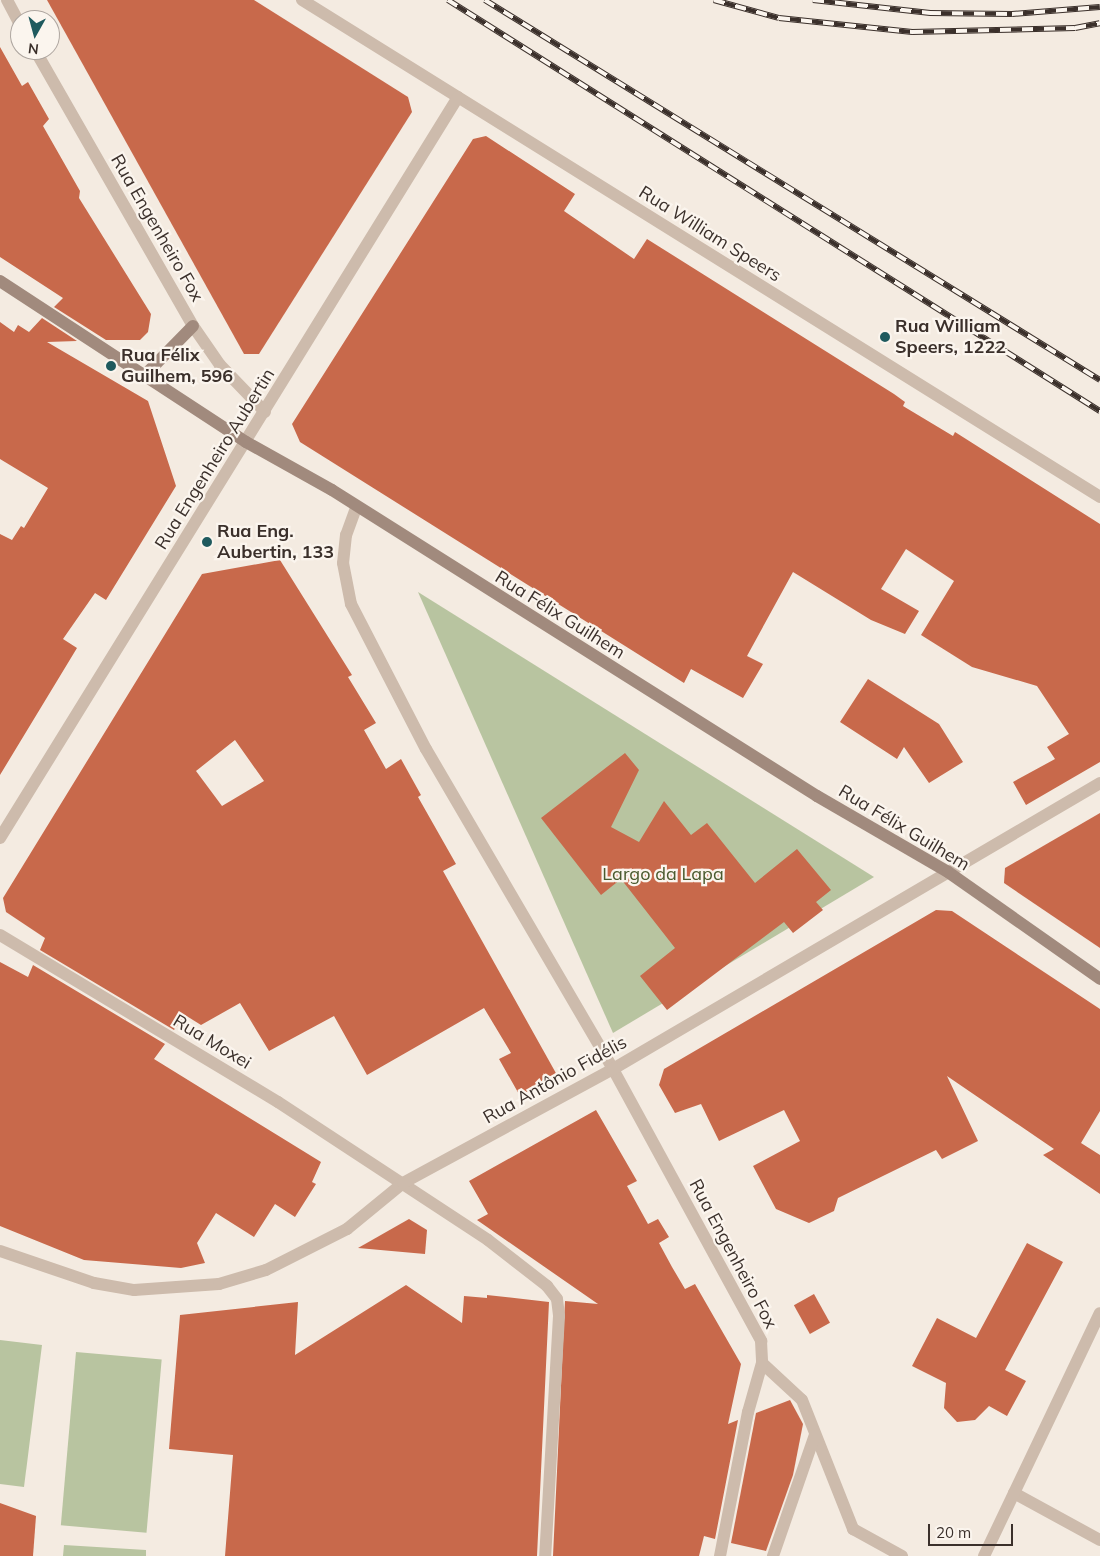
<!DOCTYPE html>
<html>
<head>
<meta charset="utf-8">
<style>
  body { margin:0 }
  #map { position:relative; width:1100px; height:1556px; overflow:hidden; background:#f4ebe1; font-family:Mulish,sans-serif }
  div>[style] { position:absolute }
  .green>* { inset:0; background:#b8c4a0; transform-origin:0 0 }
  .building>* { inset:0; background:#c8694b; transform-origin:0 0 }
  .lane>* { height:12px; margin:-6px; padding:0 6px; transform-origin:6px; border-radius:6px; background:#cdbbac }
  .street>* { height:12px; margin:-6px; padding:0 6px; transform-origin:6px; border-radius:6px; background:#cdbbac }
  .secondary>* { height:12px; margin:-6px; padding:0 6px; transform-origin:6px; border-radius:6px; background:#a18a7d }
  .rail>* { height:5.5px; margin-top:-2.75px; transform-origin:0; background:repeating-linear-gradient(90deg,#fbf5ee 0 11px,#3b302b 0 22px); box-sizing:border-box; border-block:1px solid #3b302b }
  .dots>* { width:14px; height:14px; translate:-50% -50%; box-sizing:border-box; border:2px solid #fbf5ee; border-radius:50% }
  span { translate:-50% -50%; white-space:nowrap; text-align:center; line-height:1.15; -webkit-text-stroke:4.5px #fbf5ee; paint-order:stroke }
  .street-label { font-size:18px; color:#3b302b }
  .poi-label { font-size:18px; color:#3b302b; font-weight:700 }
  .left { translate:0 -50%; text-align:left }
  .park-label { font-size:18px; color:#4a5a2e }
  .north { position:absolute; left:10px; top:10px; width:50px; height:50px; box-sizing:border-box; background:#fbf5ee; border:1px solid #aea6a0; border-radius:50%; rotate:187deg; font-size:14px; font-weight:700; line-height:20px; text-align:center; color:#3b302b }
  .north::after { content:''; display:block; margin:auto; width:18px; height:22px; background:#1f5a5e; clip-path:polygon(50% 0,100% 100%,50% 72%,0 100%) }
  .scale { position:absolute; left:928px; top:1524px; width:85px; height:22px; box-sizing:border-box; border:2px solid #3b302b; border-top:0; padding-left:6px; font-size:15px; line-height:18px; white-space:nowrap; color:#3b302b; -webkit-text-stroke:4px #fbf5ee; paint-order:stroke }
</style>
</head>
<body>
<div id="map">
  <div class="green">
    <div style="clip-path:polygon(418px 592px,874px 877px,613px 1033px)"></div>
    <div style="clip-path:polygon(0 1340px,42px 1345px,24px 1487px,0 1484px)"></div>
    <div style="left:76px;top:1352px;width:86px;height:174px;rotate:5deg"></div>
    <div style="clip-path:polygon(64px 1545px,146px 1550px,146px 1556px,63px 1556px)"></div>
  </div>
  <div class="building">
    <div style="clip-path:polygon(47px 0,254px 0,408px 97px,412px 112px,259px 354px,244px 354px)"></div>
    <div style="clip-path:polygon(0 47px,22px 86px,28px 82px,49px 119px,43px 126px,80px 191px,79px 198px,151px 314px,148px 332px,140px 340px,106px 340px,54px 307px,63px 298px,0 257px)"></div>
    <div style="clip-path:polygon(486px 136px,575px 194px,564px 211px,634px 259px,647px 239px,894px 394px,905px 402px,903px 406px,953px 436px,955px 432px,1100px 524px,1100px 762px,1026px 805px,1013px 782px,1055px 759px,1047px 747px,1069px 734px,1037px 686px,972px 667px,921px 635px,954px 581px,906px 549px,881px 589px,919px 611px,905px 634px,871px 620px,793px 572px,747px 656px,763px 664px,743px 698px,691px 669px,684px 683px,300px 442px,292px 424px,473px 139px)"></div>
    <div style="clip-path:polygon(42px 318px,77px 341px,47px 342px,148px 401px,176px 486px,106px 600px,95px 593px,63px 639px,77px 648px,0 775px,0 534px,12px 540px,21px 526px,24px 528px,48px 488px,0 459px,0 322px,14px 332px,18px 325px,29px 332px)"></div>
    <div style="clip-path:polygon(evenodd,280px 560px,352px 675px,348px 677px,376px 723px,364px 730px,386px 769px,401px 759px,421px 795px,418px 797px,456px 864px,443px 871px,557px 1075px,520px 1096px,499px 1059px,511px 1053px,484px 1008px,367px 1075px,334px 1016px,269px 1051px,240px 1003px,201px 1025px,185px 1015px,174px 1030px,40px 950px,45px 938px,6px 912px,3px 898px,202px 574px,280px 560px,235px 740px,264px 781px,222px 806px,196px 771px,235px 740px)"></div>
    <div style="clip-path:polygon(868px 679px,939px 724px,963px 762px,929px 783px,904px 747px,897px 759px,840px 722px)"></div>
    <div style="clip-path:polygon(625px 753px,639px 770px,611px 827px,639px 842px,664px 801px,691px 835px,707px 823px,755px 883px,797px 849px,831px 890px,816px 902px,823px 910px,793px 933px,784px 922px,667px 1010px,640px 976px,675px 948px,621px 879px,601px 895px,541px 818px)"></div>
    <div style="clip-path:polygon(1100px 813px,1100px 948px,1004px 883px,1005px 868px)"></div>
    <div style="clip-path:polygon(936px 910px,952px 911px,1100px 1009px,1100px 1111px,1081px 1143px,1100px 1155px,1100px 1194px,1043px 1155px,1054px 1149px,947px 1076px,978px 1141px,942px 1159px,936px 1150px,838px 1198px,834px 1211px,809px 1223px,776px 1209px,753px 1166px,800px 1141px,784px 1110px,719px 1141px,701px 1104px,675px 1113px,659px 1085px,664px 1069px)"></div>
    <div style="clip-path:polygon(0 962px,28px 977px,33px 965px,165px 1044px,154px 1059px,321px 1162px,312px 1182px,316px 1184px,295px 1217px,275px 1204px,254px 1237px,216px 1213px,197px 1243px,205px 1263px,181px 1268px,84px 1260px,0 1226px)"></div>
    <div style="clip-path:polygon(596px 1110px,637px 1181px,627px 1186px,648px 1224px,658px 1219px,669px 1237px,659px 1243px,672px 1267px,685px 1289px,695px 1284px,741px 1364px,728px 1424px,738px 1420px,715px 1539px,704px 1536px,699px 1556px,553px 1556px,565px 1301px,598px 1304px,477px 1220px,488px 1214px,469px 1181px)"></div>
    <div style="clip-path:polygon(409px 1219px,427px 1230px,425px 1254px,358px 1248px)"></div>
    <div style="clip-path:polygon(1027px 1243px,1063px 1262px,1005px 1370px,1026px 1381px,1007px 1416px,989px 1406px,975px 1420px,957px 1422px,944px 1408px,946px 1383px,912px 1366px,937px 1318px,976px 1338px)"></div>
    <div style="clip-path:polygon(406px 1285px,462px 1323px,464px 1296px,487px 1298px,487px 1295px,549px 1302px,537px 1556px,225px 1556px,233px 1455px,169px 1449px,180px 1315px,298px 1302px,295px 1355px)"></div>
    <div style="left:814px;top:1294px;width:33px;height:23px;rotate:61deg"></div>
    <div style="clip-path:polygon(790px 1400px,803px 1424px,793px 1475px,766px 1551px,731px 1543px,756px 1413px)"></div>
    <div style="clip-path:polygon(0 1503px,36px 1516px,33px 1556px,0 1556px)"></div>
  </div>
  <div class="lane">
    <div style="left:762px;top:1363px;width:54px;rotate:42.8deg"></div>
    <div style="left:802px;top:1400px;width:139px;rotate:68.4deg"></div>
    <div style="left:853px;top:1529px;width:56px;rotate:28.9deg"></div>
    <div style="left:1014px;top:1493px;width:98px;rotate:28.7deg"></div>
    <div style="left:773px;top:1556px;width:128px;rotate:-70.9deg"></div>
    <div style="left:984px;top:1556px;width:269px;rotate:-64.5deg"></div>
  </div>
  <div class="street">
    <div style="left:7px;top:0;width:27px;rotate:62deg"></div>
    <div style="left:302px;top:0;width:940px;rotate:31.91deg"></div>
    <div style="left:35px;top:50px;width:318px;rotate:60.2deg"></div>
    <div style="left:193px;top:326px;width:47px;rotate:55.3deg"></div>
    <div style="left:220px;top:365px;width:65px;rotate:46.2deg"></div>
    <div style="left:356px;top:508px;width:29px;rotate:110deg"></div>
    <div style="left:346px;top:535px;width:28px;rotate:96deg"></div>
    <div style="left:343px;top:563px;width:42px;rotate:79deg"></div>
    <div style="left:351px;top:604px;width:163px;rotate:62.7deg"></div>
    <div style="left:426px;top:749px;width:371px;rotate:59.7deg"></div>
    <div style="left:613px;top:1069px;width:310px;rotate:61.4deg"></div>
    <div style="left:761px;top:1341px;width:22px;rotate:87deg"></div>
    <div style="left:762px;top:1363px;width:51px;rotate:105.9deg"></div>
    <div style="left:748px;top:1412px;width:147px;rotate:101deg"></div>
    <div style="left:0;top:838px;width:871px;rotate:-58.28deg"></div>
    <div style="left:0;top:935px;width:324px;rotate:31deg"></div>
    <div style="left:278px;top:1102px;width:251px;rotate:33.3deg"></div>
    <div style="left:488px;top:1240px;width:75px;rotate:37.9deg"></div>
    <div style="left:547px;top:1286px;width:16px;rotate:52deg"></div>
    <div style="left:557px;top:1299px;width:17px;rotate:83deg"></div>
    <div style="left:559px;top:1316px;width:240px;rotate:93.3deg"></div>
    <div style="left:0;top:1251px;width:99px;rotate:18.8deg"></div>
    <div style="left:94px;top:1283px;width:41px;rotate:9.9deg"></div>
    <div style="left:134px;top:1290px;width:85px;rotate:-4deg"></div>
    <div style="left:219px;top:1284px;width:49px;rotate:-16.6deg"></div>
    <div style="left:266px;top:1270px;width:91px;rotate:-26.8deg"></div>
    <div style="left:347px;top:1229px;width:72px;rotate:-39.4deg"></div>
    <div style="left:403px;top:1183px;width:239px;rotate:-28.5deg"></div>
    <div style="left:613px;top:1069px;width:565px;rotate:-30.42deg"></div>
  </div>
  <div class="secondary">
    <div style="left:0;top:281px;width:294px;rotate:33.2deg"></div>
    <div style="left:246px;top:442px;width:98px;rotate:29.2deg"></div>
    <div style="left:332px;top:490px;width:573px;rotate:32.25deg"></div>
    <div style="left:817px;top:796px;width:151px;rotate:30.1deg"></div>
    <div style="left:948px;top:872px;width:186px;rotate:35.1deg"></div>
    <div style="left:144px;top:376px;width:70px;rotate:-45.6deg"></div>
  </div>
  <div class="rail">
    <div style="left:448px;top:0;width:771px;rotate:32.23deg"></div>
    <div style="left:485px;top:0;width:723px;rotate:31.71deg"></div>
    <div style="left:714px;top:0;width:67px;rotate:15.5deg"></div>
    <div style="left:779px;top:18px;width:134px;rotate:6deg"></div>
    <div style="left:912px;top:32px;width:163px;rotate:-1.4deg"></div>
    <div style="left:1075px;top:28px;width:25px;rotate:-11deg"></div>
    <div style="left:813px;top:0;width:118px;rotate:6.3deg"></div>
    <div style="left:930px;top:13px;width:82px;rotate:0.7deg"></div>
    <div style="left:1012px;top:14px;width:88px;rotate:-4.5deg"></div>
  </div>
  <div class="dots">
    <div style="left:885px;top:337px;background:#1f5a5e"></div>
    <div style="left:111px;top:366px;background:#1f5a5e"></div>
    <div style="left:207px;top:542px;background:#1f5a5e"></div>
  </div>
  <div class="street-label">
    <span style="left:157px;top:228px;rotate:60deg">Rua Engenheiro Fox</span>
    <span style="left:710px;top:234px;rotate:32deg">Rua William Speers</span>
    <span style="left:215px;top:459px;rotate:-58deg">Rua Engenheiro Aubertin</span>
    <span style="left:560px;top:615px;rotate:32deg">Rua Félix Guilhem</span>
    <span style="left:904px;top:828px;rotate:31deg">Rua Félix Guilhem</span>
    <span style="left:212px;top:1042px;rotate:31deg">Rua Moxei</span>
    <span style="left:555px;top:1080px;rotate:-29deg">Rua Antônio Fidélis</span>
    <span style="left:733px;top:1254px;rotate:62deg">Rua Engenheiro Fox</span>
  </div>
  <div class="poi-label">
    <span class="left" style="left:895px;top:337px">Rua William<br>Speers, 1222</span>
    <span class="left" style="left:121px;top:366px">Rua Félix<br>Guilhem, 596</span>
    <span class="left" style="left:217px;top:542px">Rua Eng.<br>Aubertin, 133</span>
  </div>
  <div class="park-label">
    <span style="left:663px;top:874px">Largo da Lapa</span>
  </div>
  <div class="north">N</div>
  <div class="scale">20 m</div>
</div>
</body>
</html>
